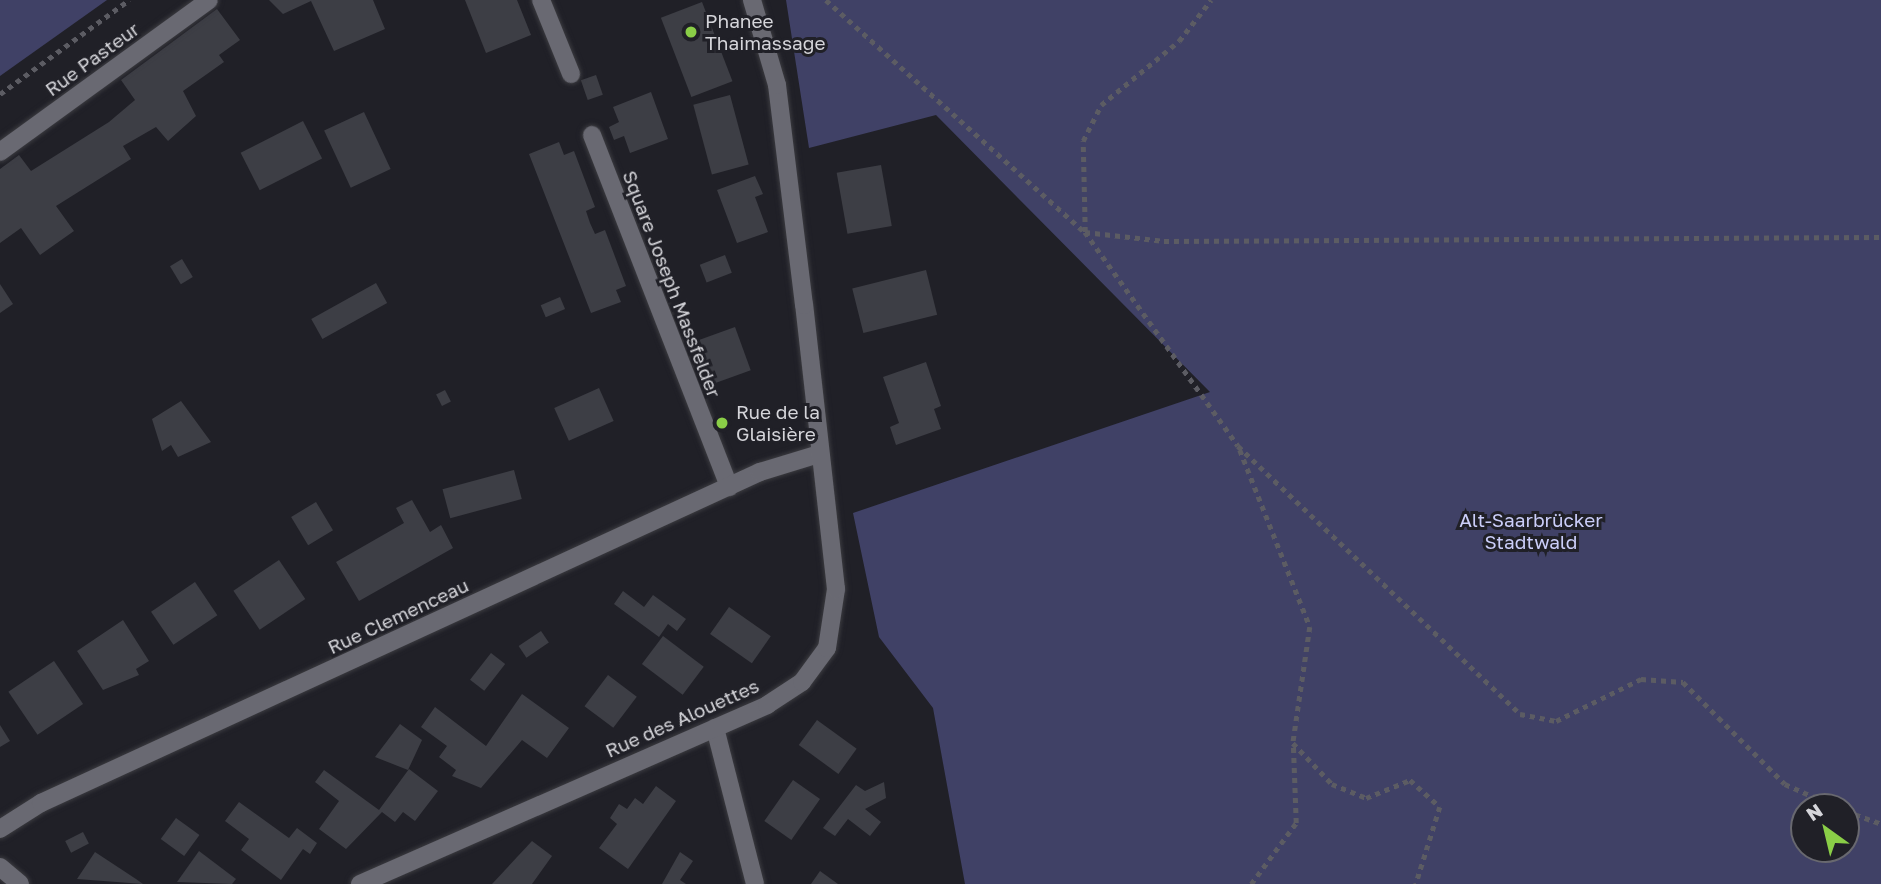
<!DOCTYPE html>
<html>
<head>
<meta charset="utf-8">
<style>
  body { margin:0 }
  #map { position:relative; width:1881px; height:884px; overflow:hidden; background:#202027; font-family:"Golos Text",sans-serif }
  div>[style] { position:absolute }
  .green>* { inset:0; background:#404166 }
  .building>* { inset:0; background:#3d3e45; transform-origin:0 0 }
  .path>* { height:4.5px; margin-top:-2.25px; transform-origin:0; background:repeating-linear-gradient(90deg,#5c5c63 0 5px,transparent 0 10px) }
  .roads { filter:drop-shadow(0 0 2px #3b3b40) drop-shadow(0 0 2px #3b3b40) }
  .minor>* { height:18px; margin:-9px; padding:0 9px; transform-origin:9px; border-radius:9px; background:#696972 }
  .dots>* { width:19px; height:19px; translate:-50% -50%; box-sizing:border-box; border:4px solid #202027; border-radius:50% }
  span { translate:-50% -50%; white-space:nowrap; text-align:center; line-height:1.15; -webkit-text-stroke:6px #202027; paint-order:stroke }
  .poi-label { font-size:19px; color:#d5d5da }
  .left { translate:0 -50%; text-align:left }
  .street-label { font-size:19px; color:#d5d5da }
  .park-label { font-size:19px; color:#cbcef9 }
  .north { position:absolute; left:1790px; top:793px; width:70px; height:70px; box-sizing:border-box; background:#202027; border:2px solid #68686f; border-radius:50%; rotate:326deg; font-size:19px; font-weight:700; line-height:28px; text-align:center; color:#d5d5da }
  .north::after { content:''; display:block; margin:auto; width:24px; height:32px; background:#8ace47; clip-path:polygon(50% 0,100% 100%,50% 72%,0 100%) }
</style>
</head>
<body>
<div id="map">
  <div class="green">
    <div style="clip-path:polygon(0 0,107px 0,0 76px)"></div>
    <div style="clip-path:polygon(evenodd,786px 0,1881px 0,1881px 884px,965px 884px,933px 708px,879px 637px,853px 513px,1210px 392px,936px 115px,809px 148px,786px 0,1846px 807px,1846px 849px,1804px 849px,1804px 807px,1846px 807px)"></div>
  </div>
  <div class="building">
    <div style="clip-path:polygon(269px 0,373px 0,385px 29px,334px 51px,311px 1px,283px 14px)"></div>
    <div style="clip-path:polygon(465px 0,517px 0,531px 35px,486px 53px)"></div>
    <div style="left:702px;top:2px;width:85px;height:44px;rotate:69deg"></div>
    <div style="clip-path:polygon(217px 9px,240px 40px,219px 55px,224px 62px,183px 91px,196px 116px,168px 141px,156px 127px,123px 146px,131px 159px,56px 206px,74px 231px,40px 255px,21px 228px,0 243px,0 169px,19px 155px,31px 171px,109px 122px,135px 100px,121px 80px)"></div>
    <div style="left:596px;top:75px;width:21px;height:16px;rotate:71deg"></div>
    <div style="clip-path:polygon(651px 92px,668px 139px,630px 153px,624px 136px,614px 140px,609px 127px,619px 122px,613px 107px)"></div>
    <div style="left:730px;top:95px;width:72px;height:38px;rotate:75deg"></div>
    <div style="left:364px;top:112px;width:63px;height:44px;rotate:65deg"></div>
    <div style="left:303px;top:121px;width:42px;height:70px;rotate:63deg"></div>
    <div style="clip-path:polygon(559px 142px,564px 155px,574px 151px,595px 207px,586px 211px,590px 223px,595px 234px,605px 230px,626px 286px,616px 290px,621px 302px,591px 313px,529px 154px)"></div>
    <div style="left:881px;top:165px;width:62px;height:45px;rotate:80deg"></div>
    <div style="clip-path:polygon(755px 176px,763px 194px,755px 197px,768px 232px,737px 243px,717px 190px)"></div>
    <div style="left:725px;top:255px;width:19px;height:27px;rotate:69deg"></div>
    <div style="left:182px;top:259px;width:21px;height:14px;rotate:59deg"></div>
    <div style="left:926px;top:270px;width:46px;height:76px;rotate:76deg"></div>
    <div style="left:376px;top:283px;width:23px;height:74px;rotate:61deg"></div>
    <div style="clip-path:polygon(0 284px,13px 304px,0 313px)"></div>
    <div style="left:560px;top:297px;width:13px;height:21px;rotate:67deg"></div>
    <div style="left:735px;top:327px;width:46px;height:42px;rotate:70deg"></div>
    <div style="clip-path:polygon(926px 362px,941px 406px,934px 409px,941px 429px,896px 445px,890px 427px,899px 423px,883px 377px)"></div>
    <div style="left:599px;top:388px;width:36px;height:49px;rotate:66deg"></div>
    <div style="left:445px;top:390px;width:13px;height:10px;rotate:63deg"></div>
    <div style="clip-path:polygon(181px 401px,211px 442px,178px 457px,171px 445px,162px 451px,152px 419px)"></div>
    <div style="left:514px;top:470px;width:30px;height:74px;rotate:75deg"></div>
    <div style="clip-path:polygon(412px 500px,430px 532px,441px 525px,453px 548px,359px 601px,336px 562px,404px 523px,396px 508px)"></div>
    <div style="left:316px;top:502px;width:33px;height:29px;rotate:59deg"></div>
    <div style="left:279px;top:560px;width:47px;height:55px;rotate:56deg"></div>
    <div style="left:195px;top:582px;width:40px;height:53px;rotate:56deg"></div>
    <div style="clip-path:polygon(623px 591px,644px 607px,653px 595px,686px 619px,677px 631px,668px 624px,659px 637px,614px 604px)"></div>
    <div style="left:729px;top:607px;width:51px;height:33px;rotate:35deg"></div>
    <div style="clip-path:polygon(123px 620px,149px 661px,136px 669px,139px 675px,103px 690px,77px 651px)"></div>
    <div style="left:541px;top:631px;width:14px;height:27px;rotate:56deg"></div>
    <div style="left:663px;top:636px;width:51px;height:35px;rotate:37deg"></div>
    <div style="left:491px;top:653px;width:18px;height:34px;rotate:38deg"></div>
    <div style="left:54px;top:661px;width:52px;height:55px;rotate:56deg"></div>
    <div style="left:608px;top:675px;width:36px;height:39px;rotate:37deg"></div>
    <div style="clip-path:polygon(522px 694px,569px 728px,547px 758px,522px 740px,481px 788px,452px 776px,456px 770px,439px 757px,447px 746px,421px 727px,435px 707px,486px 746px)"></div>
    <div style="left:817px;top:720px;width:49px;height:31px;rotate:36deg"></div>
    <div style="clip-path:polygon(400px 724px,422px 740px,408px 770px,375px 757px)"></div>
    <div style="clip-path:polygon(0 725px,10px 741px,0 747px)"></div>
    <div style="clip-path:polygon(409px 769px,438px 791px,415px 821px,403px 812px,395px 822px,382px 812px,346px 849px,319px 829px,339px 801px,315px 782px,324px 770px,379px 810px)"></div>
    <div style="left:793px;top:780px;width:33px;height:50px;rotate:35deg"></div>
    <div style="clip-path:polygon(884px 782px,886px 798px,865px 809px,881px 822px,870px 836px,848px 819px,835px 836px,823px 828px,856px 785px,865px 791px)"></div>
    <div style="clip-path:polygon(656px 786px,676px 801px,628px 869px,599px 848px,617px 824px,610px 818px,619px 804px,627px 809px,635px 798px,643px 804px)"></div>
    <div style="clip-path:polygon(239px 802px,289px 838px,297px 828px,317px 843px,310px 854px,303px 849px,281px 880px,241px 850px,249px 839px,225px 821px)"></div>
    <div style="left:176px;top:818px;width:29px;height:26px;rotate:36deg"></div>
    <div style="left:83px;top:832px;width:13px;height:20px;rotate:63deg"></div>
    <div style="clip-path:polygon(532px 841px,552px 856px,532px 884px,492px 884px)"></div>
    <div style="clip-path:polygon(199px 851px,236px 879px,232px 884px,177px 882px)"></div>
    <div style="clip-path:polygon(95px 852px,136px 879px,143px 884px,77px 879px)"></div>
    <div style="clip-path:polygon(680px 852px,693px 861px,680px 880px,686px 884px,662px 884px)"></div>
    <div style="clip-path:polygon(820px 871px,838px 884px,811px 884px)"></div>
  </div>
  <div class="path">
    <div style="left:826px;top:0;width:348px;rotate:41.9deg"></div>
    <div style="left:1085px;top:232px;width:263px;rotate:54.4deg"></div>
    <div style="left:1238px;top:446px;width:389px;rotate:43.5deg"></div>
    <div style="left:1520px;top:714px;width:37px;rotate:11deg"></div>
    <div style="left:1556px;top:721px;width:95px;rotate:-26.3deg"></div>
    <div style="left:1641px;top:679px;width:42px;rotate:4.1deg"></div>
    <div style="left:1683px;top:682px;width:144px;rotate:45deg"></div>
    <div style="left:1785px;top:784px;width:56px;rotate:24.3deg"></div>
    <div style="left:0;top:94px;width:160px;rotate:-36.1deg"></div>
    <div style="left:1085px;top:232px;width:80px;rotate:6.5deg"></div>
    <div style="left:1164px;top:241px;width:717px;rotate:-0.32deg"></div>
    <div style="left:1085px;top:232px;width:91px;rotate:-91.3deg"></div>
    <div style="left:1083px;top:141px;width:40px;rotate:-63.4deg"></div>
    <div style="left:1101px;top:105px;width:101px;rotate:-39.4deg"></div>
    <div style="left:1179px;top:41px;width:52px;rotate:-52deg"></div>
    <div style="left:1240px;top:450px;width:190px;rotate:68.4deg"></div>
    <div style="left:1310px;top:627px;width:117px;rotate:98.3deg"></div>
    <div style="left:1293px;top:743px;width:57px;rotate:46.4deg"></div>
    <div style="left:1332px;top:784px;width:37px;rotate:22deg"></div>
    <div style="left:1366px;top:798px;width:48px;rotate:-22.2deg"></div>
    <div style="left:1410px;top:780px;width:40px;rotate:42deg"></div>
    <div style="left:1440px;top:807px;width:81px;rotate:107.3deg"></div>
    <div style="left:1846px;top:811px;width:37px;rotate:20deg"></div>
    <div style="left:1251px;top:884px;width:76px;rotate:-53.6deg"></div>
    <div style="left:1296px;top:823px;width:80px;rotate:-92.1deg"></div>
  </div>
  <div class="roads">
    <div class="minor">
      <div style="left:541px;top:0;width:80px;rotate:67.9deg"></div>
      <div style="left:592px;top:135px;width:378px;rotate:68.7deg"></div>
      <div style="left:0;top:152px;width:258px;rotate:-36deg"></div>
      <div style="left:715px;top:728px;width:161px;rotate:75.6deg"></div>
      <div style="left:0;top:829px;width:49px;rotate:-32.4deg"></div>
      <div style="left:41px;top:803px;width:792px;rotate:-24.72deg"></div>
      <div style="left:760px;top:472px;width:62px;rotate:-17deg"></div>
      <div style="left:0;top:867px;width:26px;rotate:40deg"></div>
      <div style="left:360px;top:884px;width:445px;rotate:-23.7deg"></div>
      <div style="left:767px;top:705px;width:42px;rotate:-33.3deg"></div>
      <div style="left:802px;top:682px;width:42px;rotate:-53.7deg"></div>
      <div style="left:827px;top:648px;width:60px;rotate:-81.3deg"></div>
      <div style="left:836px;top:589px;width:286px;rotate:-96.4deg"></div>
      <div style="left:804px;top:305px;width:222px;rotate:-97deg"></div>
      <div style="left:777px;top:85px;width:89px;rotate:-106.4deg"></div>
    </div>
  </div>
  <div class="dots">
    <div style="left:691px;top:32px;background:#8ace47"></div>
    <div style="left:722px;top:423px;background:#8ace47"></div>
  </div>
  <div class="poi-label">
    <span class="left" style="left:705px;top:32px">Phanee<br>Thaimassage</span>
    <span class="left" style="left:736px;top:423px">Rue de la<br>Glaisière</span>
  </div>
  <div class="street-label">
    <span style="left:92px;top:59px;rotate:-36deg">Rue Pasteur</span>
    <span style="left:672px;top:284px;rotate:69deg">Square Joseph Massfelder</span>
    <span style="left:398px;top:616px;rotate:-25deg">Rue Clemenceau</span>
    <span style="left:682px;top:718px;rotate:-24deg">Rue des Alouettes</span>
  </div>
  <div class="park-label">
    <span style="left:1531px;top:531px">Alt-Saarbrücker<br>Stadtwald</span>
  </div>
  <div class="north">N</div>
</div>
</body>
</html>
